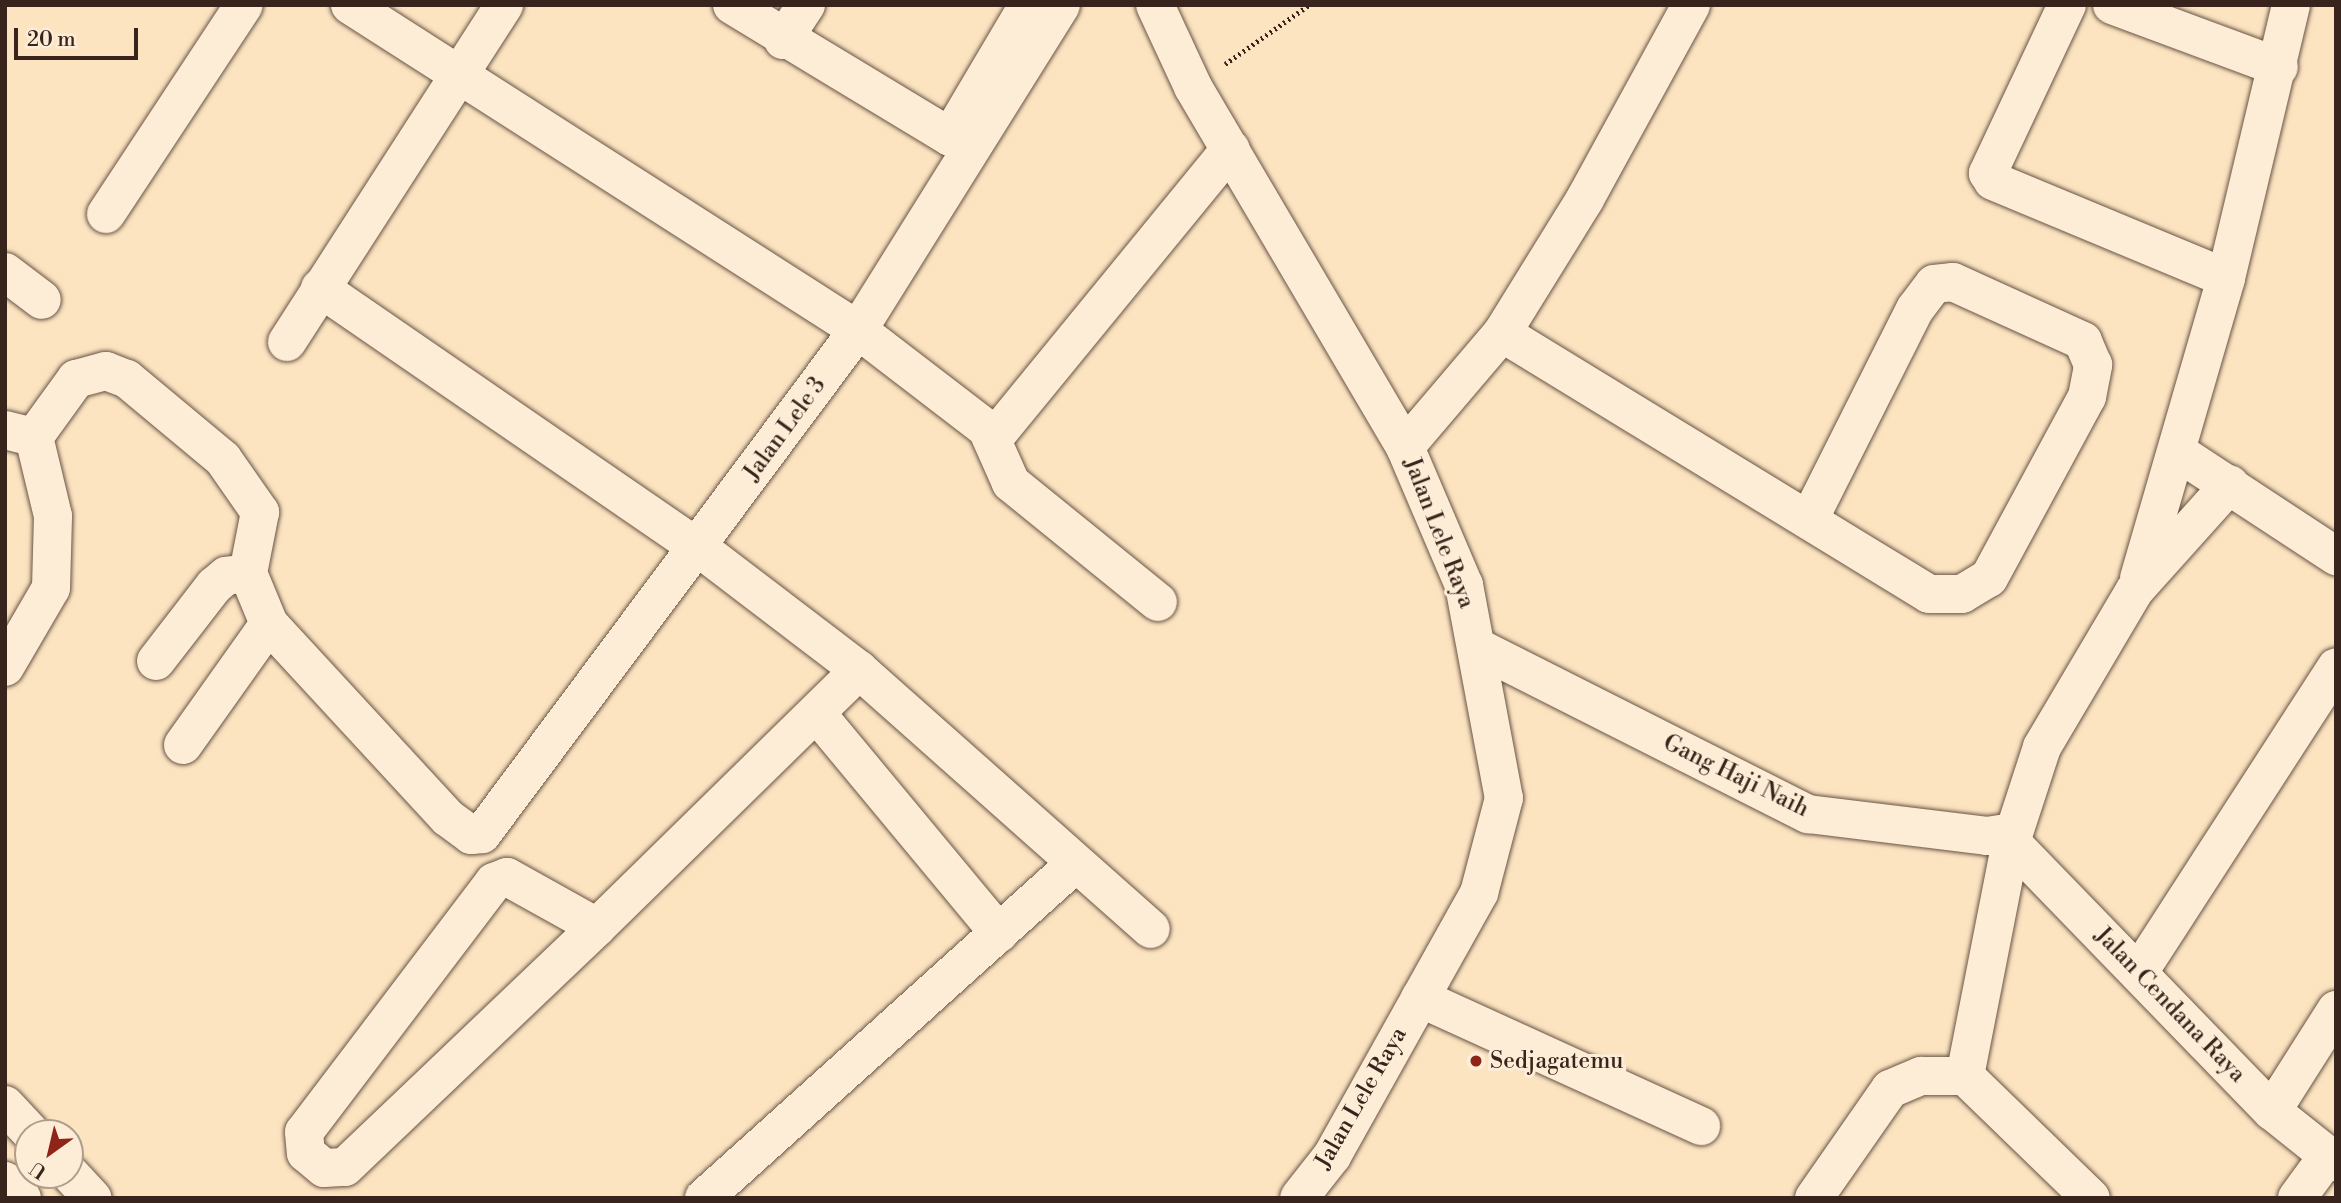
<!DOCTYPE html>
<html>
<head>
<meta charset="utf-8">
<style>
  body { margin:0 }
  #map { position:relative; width:2341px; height:1203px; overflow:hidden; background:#fce4c1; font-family:"Libre Bodoni",serif }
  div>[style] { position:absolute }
  .path>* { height:4.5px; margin-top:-2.25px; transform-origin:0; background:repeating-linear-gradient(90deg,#38241c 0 2px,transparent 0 5.5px) }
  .roads { filter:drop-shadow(0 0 2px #695445) drop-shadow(0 0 2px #695445) }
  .street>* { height:38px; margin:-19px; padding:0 19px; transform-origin:19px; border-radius:19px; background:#fdedd7 }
  .secondary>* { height:38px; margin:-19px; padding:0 19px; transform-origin:19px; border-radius:19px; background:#fdedd7 }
  .dots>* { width:19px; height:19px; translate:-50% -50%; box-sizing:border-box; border:4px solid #fdedd7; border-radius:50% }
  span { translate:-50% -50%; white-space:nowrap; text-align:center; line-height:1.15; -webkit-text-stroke:6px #fdedd7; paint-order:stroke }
  .street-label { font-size:23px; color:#38241c }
  .poi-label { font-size:23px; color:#38241c }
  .left { translate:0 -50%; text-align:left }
  .frame { position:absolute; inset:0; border:7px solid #38241c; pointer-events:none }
  .north { position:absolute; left:14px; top:1119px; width:70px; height:70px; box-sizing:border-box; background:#fdedd7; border:2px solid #ae9d8c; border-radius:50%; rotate:214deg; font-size:19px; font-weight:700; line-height:28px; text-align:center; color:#38241c }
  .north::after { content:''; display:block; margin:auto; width:24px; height:32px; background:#8f2418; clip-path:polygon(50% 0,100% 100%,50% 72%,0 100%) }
  .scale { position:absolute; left:14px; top:28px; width:124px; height:32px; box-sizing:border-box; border:4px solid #38241c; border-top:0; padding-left:9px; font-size:21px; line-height:24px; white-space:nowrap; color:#38241c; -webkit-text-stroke:5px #fdedd7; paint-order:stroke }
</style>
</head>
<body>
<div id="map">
  <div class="path">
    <div style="left:1225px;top:64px;width:103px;rotate:-35.1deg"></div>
  </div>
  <div class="roads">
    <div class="street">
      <div style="left:350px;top:5px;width:603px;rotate:32.61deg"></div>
      <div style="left:858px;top:330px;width:163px;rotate:37.5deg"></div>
      <div style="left:987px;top:429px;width:59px;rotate:66deg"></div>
      <div style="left:1011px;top:483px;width:189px;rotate:39deg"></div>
      <div style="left:732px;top:5px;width:255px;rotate:31.2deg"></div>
      <div style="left:950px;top:137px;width:153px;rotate:-59.4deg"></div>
      <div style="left:2067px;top:5px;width:186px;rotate:115.2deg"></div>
      <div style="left:1988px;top:173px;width:9px;rotate:58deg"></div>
      <div style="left:1993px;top:181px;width:252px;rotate:22.6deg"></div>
      <div style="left:2112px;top:5px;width:178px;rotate:20.4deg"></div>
      <div style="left:783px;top:40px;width:42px;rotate:-56.7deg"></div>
      <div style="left:106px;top:214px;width:250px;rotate:-56.6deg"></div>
      <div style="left:5px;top:272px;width:46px;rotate:37.1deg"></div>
      <div style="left:320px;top:288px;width:460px;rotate:34.5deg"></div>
      <div style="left:699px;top:548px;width:201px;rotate:37.3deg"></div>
      <div style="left:859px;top:670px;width:390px;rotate:41.6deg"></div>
      <div style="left:1502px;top:333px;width:500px;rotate:31.43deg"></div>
      <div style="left:1929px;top:594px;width:33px"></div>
      <div style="left:1962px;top:594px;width:31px;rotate:-31deg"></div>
      <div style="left:1989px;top:578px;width:206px;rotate:-61.6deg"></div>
      <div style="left:2087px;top:397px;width:33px;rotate:-79deg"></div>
      <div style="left:2093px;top:365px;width:26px;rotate:-113deg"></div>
      <div style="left:2083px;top:341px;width:143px;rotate:-155.6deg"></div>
      <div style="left:1953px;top:282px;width:19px;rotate:174deg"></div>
      <div style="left:1934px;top:284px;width:31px;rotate:127deg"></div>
      <div style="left:1915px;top:309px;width:234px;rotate:116.7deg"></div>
      <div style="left:287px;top:342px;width:401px;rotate:-57.2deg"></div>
      <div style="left:5px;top:430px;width:30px;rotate:14deg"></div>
      <div style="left:34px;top:437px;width:72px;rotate:-54.1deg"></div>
      <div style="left:76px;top:379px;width:31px;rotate:-15deg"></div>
      <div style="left:106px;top:371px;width:22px;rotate:21deg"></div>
      <div style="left:127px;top:379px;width:125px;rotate:39.8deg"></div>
      <div style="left:223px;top:459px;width:65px;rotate:55.1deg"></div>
      <div style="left:260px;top:512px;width:62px;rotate:101.1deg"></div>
      <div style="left:248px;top:573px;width:55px;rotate:67.6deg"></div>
      <div style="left:269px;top:624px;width:264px;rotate:47.3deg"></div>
      <div style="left:448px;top:818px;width:29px;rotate:36deg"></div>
      <div style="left:471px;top:835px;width:11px;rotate:-5deg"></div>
      <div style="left:482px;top:834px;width:629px;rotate:-53.28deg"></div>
      <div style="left:858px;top:330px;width:383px;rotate:-58deg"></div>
      <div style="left:993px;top:439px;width:375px;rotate:-50.7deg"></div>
      <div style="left:1405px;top:447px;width:150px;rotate:-49.6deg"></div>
      <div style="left:1502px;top:333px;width:158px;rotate:-58.2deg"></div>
      <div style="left:1585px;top:199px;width:221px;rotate:-61.3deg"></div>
      <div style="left:2179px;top:453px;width:188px;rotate:33.3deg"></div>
      <div style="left:2139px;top:578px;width:312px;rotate:-73.8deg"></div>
      <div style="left:2226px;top:278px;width:281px;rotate:-76.6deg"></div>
      <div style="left:1479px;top:648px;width:369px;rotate:26.8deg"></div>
      <div style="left:1808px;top:814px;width:180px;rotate:7deg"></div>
      <div style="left:1987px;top:836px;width:26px;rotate:-9deg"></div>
      <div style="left:156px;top:661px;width:95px;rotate:-52.3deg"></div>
      <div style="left:214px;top:586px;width:16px;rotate:-40deg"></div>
      <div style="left:226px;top:576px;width:22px;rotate:-8deg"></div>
      <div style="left:5px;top:667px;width:91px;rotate:-59.8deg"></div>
      <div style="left:51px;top:588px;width:72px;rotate:-88.4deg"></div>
      <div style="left:53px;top:516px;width:81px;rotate:-103.5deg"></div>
      <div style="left:817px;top:714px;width:285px;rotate:50.3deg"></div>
      <div style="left:183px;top:745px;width:148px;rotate:-54.6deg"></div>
      <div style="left:2011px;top:842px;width:375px;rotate:45.9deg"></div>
      <div style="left:2272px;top:1111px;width:82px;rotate:38.6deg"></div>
      <div style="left:597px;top:927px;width:103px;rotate:-150.9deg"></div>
      <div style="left:507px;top:877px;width:14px;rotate:159deg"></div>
      <div style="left:494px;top:882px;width:314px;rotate:127.2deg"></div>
      <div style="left:304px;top:1132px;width:21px;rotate:85deg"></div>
      <div style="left:306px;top:1153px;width:23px;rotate:40deg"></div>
      <div style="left:324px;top:1168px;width:21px;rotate:-3deg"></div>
      <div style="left:345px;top:1167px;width:348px;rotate:-43.6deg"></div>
      <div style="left:597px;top:927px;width:367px;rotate:-44.4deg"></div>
      <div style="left:2139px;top:972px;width:363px;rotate:-57.1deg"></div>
      <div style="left:1420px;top:998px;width:309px;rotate:24.5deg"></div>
      <div style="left:1965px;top:1076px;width:238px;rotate:-78.9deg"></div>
      <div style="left:2011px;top:842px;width:100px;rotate:-71.9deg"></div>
      <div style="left:2042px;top:747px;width:182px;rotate:-59.4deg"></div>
      <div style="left:2135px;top:590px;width:142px;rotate:-48.1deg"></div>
      <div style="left:1965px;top:1076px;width:175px;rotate:44.1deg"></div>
      <div style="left:5px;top:1105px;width:38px;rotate:47deg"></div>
      <div style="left:2272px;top:1111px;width:120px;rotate:-57.6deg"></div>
      <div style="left:70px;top:1174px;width:33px;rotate:47deg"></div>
      <div style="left:5px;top:1181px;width:24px;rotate:45deg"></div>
      <div style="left:704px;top:1198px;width:499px;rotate:-42deg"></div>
      <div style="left:1814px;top:1198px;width:133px;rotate:-55.1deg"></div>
      <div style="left:1890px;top:1089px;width:34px;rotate:-23deg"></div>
      <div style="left:1921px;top:1076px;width:44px"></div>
      <div style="left:2297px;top:1198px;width:51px;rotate:-53.8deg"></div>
    </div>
    <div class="secondary">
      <div style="left:1155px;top:5px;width:90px;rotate:65.1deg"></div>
      <div style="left:1193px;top:87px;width:418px;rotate:59.5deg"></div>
      <div style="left:1405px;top:447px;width:150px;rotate:66.9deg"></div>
      <div style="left:1464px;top:585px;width:217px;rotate:79.4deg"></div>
      <div style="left:1504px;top:798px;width:98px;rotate:104.7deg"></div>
      <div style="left:1479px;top:893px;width:301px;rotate:119.2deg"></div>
      <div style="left:1332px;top:1156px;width:53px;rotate:128.2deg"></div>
    </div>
  </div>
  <div class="dots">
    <div style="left:1476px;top:1061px;background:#8f2418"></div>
  </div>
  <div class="street-label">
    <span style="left:785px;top:429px;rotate:-54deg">Jalan Lele 3</span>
    <span style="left:1439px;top:533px;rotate:69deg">Jalan Lele Raya</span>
    <span style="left:1736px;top:776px;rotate:26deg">Gang Haji Naih</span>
    <span style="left:2170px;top:1005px;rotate:46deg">Jalan Cendana Raya</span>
    <span style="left:1361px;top:1098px;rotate:-60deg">Jalan Lele Raya</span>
  </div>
  <div class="poi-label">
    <span class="left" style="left:1490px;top:1061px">Sedjagatemu</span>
  </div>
  <div class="frame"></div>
  <div class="north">U</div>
  <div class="scale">20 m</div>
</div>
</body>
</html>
